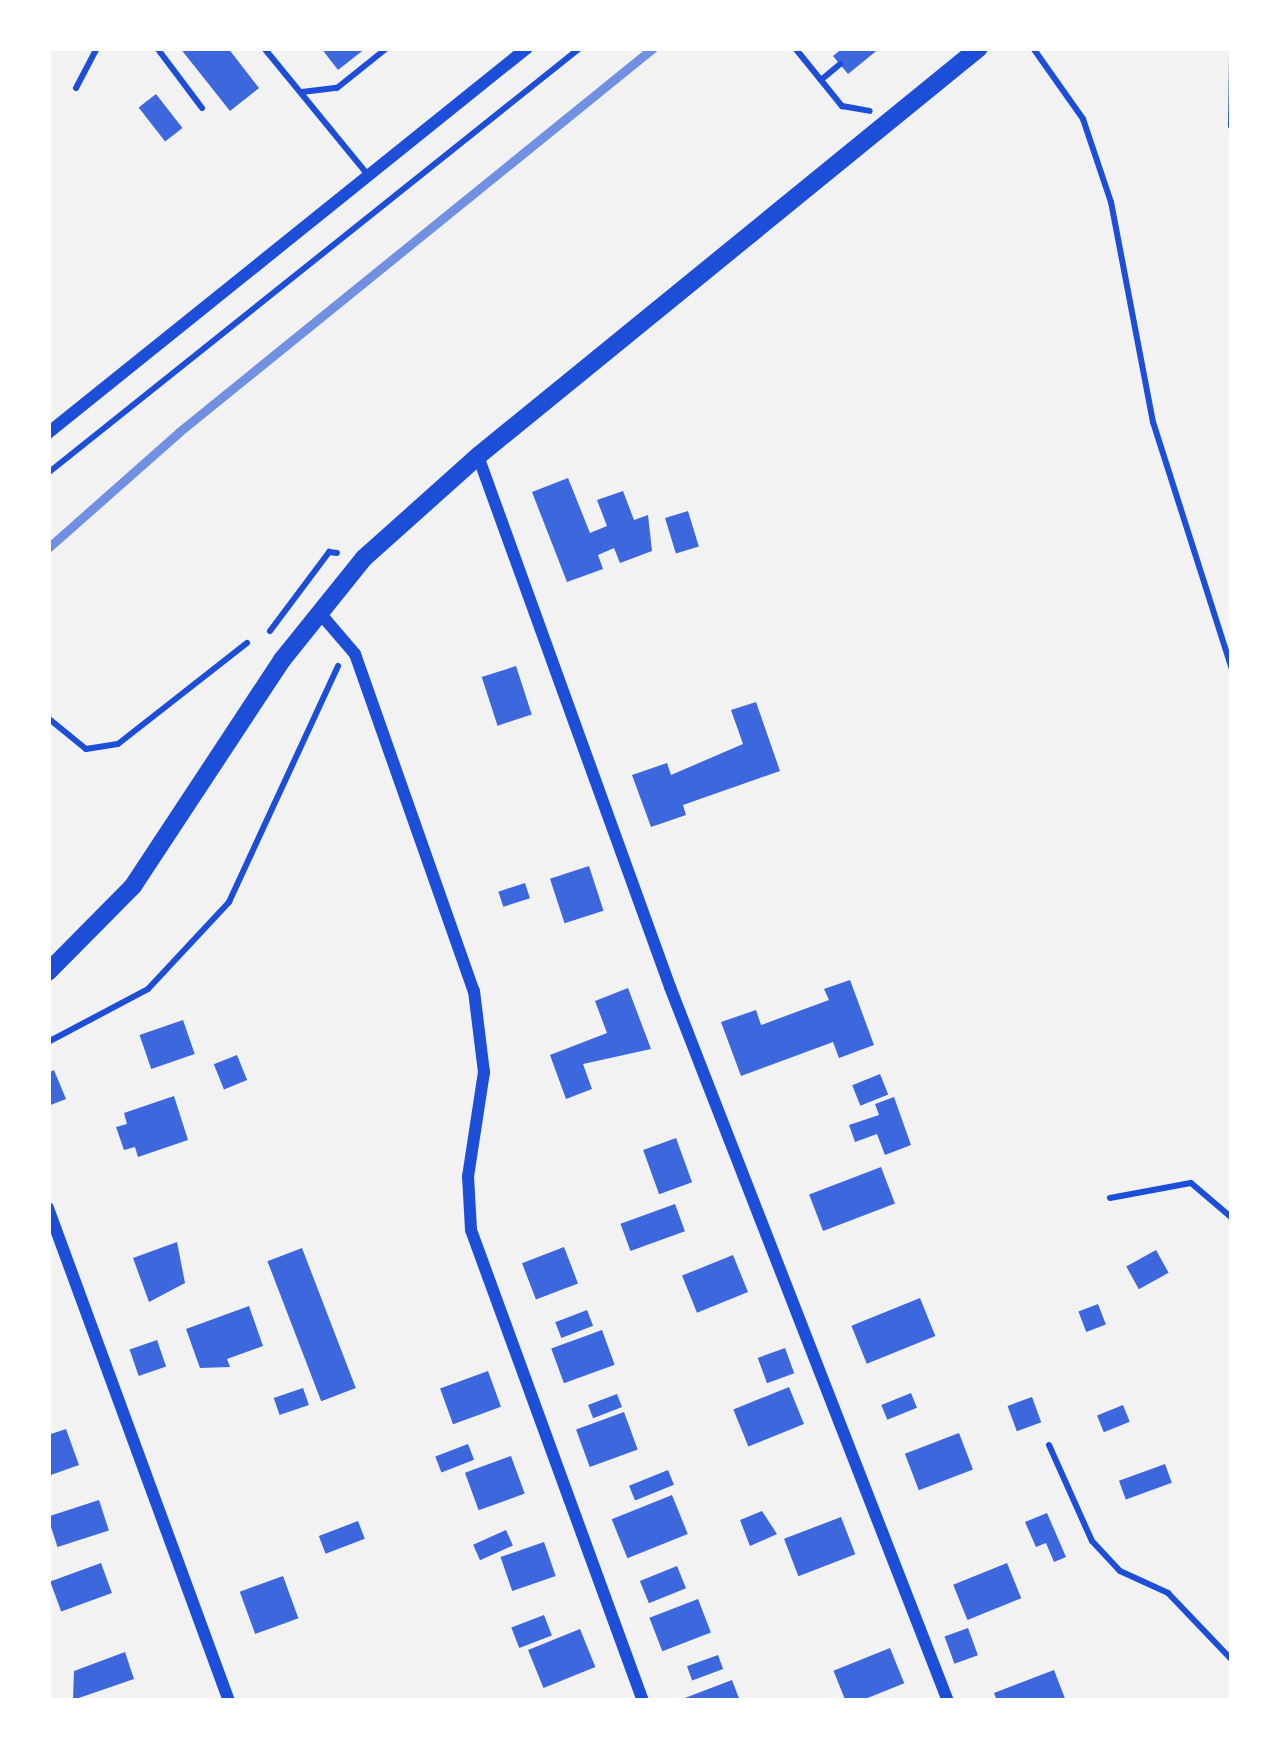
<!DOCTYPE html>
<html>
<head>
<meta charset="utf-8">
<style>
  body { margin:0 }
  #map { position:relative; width:1280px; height:1749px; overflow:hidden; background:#f2f2f2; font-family:"Asap Condensed",sans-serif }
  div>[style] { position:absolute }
  .building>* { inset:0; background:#3d67dc; transform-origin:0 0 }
  .path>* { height:6px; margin:-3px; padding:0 3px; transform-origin:3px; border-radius:3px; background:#1d4ed8 }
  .service>* { height:6px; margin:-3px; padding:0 3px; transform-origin:3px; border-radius:3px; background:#1d4ed8 }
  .minor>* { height:12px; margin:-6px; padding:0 6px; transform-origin:6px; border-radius:6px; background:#1d4ed8 }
  .secondary>* { height:18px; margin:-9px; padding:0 9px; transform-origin:9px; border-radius:9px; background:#1d4ed8 }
  .rail>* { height:9px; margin:-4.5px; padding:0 4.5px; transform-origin:4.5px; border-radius:4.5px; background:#7290e2 }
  span { translate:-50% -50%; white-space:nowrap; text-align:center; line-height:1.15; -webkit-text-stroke:12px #fff; paint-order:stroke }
  .frame { position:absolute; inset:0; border:51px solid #fff; pointer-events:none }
</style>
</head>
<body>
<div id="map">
  <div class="building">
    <div style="clip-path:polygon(180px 48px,228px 48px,259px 88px,230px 111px)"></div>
    <div style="clip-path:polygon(321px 48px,366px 48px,338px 70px)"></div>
    <div style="clip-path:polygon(843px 48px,880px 48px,848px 74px,833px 56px)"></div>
    <div style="left:156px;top:94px;width:43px;height:22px;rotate:52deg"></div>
    <div style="clip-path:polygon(568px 478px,590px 533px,607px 526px,597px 500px,623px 491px,634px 520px,648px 515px,652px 551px,620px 563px,614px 548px,598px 555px,603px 569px,567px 582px,532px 492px)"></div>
    <div style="left:688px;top:511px;width:37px;height:24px;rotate:73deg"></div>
    <div style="left:516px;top:666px;width:51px;height:36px;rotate:72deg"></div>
    <div style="clip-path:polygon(756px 702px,780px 771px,683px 805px,686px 815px,651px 827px,632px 775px,667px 763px,671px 775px,743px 744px,731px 710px)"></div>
    <div style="left:589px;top:866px;width:47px;height:41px;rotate:72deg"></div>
    <div style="left:525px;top:883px;width:16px;height:28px;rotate:72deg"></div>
    <div style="clip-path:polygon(850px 980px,874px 1045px,839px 1058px,833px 1042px,741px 1076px,721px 1022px,756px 1010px,761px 1025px,829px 1000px,824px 989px)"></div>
    <div style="clip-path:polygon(628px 988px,651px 1049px,583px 1064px,592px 1089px,566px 1099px,550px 1055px,607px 1033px,595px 1001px)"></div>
    <div style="left:183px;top:1020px;width:36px;height:46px;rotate:71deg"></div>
    <div style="left:237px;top:1055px;width:27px;height:25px;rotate:68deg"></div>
    <div style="clip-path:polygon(54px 1070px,66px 1099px,48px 1106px,48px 1073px)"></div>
    <div style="left:880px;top:1074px;width:22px;height:30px;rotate:68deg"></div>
    <div style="clip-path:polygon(174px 1096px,188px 1140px,138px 1157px,135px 1147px,124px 1150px,116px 1127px,127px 1124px,124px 1113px)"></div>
    <div style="clip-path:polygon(894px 1097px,911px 1145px,885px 1155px,877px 1134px,855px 1142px,849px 1125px,879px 1115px,875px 1104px)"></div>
    <div style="left:676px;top:1138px;width:47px;height:35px;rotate:70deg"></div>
    <div style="left:881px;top:1167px;width:39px;height:77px;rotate:69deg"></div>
    <div style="left:675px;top:1204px;width:29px;height:58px;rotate:70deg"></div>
    <div style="clip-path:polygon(177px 1242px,185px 1283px,149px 1302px,133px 1258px)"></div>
    <div style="left:564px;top:1247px;width:39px;height:45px;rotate:69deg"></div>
    <div style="left:302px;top:1248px;width:150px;height:37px;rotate:69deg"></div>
    <div style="left:1156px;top:1250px;width:26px;height:34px;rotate:61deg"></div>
    <div style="left:733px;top:1255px;width:40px;height:55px;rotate:68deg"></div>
    <div style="left:920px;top:1298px;width:41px;height:74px;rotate:68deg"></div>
    <div style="left:1098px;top:1304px;width:22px;height:21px;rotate:69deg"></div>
    <div style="clip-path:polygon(249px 1306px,263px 1346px,227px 1359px,230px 1367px,200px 1368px,186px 1329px)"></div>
    <div style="left:587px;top:1310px;width:17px;height:34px;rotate:69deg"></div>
    <div style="left:602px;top:1330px;width:37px;height:54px;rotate:70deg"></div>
    <div style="left:157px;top:1340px;width:28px;height:29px;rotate:71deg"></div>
    <div style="left:785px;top:1348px;width:27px;height:29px;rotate:70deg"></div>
    <div style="left:488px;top:1371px;width:38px;height:51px;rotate:70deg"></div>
    <div style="left:789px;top:1387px;width:40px;height:60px;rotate:68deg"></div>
    <div style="left:303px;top:1388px;width:18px;height:31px;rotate:71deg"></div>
    <div style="left:911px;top:1393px;width:16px;height:32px;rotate:68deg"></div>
    <div style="left:617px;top:1394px;width:14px;height:31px;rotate:69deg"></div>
    <div style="left:1032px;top:1397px;width:27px;height:26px;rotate:70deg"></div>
    <div style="left:1123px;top:1405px;width:18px;height:28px;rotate:68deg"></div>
    <div style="left:624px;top:1412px;width:40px;height:51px;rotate:70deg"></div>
    <div style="clip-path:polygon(66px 1429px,79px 1465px,48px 1476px,48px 1435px)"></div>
    <div style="left:959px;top:1433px;width:39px;height:58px;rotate:69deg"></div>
    <div style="left:468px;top:1444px;width:17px;height:35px;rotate:69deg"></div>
    <div style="left:511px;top:1456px;width:40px;height:49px;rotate:70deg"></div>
    <div style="left:1165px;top:1464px;width:20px;height:49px;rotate:70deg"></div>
    <div style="left:668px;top:1470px;width:16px;height:42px;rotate:68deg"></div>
    <div style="left:672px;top:1495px;width:42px;height:65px;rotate:68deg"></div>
    <div style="left:99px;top:1500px;width:32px;height:54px;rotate:72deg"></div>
    <div style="clip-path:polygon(762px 1511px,777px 1534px,750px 1546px,740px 1520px)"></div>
    <div style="clip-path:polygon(1047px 1513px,1066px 1557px,1054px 1562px,1046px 1543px,1036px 1547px,1025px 1522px)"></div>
    <div style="left:841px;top:1517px;width:40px;height:61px;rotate:69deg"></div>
    <div style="left:358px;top:1521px;width:19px;height:42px;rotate:69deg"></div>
    <div style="left:506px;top:1530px;width:17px;height:36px;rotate:66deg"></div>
    <div style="left:544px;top:1542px;width:36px;height:46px;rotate:71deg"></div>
    <div style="left:101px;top:1563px;width:32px;height:54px;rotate:70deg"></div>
    <div style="left:1007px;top:1563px;width:38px;height:58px;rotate:68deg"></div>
    <div style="left:677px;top:1566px;width:24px;height:40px;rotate:68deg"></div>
    <div style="left:283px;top:1576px;width:45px;height:46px;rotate:70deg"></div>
    <div style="left:698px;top:1599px;width:36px;height:52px;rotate:69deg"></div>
    <div style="left:544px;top:1615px;width:22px;height:35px;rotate:69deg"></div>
    <div style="left:968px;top:1628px;width:29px;height:25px;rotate:70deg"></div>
    <div style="left:580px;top:1629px;width:41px;height:56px;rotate:68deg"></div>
    <div style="left:890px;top:1648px;width:38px;height:61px;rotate:68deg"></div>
    <div style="clip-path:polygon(125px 1652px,134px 1679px,73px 1700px,74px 1671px)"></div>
    <div style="left:718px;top:1655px;width:15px;height:33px;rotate:70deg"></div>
    <div style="clip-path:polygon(1054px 1670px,1066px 1701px,997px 1701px,994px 1693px)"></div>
    <div style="clip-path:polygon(732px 1680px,740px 1701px,677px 1701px)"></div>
  </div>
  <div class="path">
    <div style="left:795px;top:48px;width:75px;rotate:51deg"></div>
    <div style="left:842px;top:106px;width:28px;rotate:10deg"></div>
    <div style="left:1033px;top:48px;width:87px;rotate:54.8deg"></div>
    <div style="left:1083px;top:119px;width:88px;rotate:71.4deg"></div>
    <div style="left:1111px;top:202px;width:224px;rotate:79.2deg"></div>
    <div style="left:1153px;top:422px;width:260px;rotate:72.3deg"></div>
    <div style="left:821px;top:80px;width:25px;rotate:-40deg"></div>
    <div style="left:1231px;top:126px;width:69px;rotate:-89.2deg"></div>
    <div style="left:48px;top:473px;width:681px;rotate:-38.62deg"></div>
    <div style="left:270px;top:631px;width:99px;rotate:-53.2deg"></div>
    <div style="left:329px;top:552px;width:8px;rotate:7deg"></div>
    <div style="left:48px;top:1042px;width:113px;rotate:-27.9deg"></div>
    <div style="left:148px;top:989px;width:119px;rotate:-47deg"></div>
    <div style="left:229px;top:902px;width:260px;rotate:-65.2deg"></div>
    <div style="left:1110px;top:1198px;width:82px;rotate:-10.5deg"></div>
    <div style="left:1191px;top:1183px;width:54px;rotate:40.5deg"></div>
    <div style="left:1049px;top:1445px;width:105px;rotate:65.9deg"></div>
    <div style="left:1092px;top:1541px;width:41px;rotate:47deg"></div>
    <div style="left:1120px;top:1571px;width:53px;rotate:24.6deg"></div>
    <div style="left:1168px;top:1593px;width:93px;rotate:46.3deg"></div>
  </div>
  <div class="service">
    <div style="left:157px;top:48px;width:75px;rotate:53.1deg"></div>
    <div style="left:264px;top:48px;width:164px;rotate:50.7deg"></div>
    <div style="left:76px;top:88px;width:45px;rotate:-62.3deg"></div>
    <div style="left:302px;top:92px;width:35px;rotate:-7deg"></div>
    <div style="left:337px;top:88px;width:64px;rotate:-38.7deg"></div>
    <div style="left:48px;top:718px;width:49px;rotate:39.2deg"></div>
    <div style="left:86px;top:749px;width:32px;rotate:-9deg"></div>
    <div style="left:118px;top:744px;width:164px;rotate:-38.1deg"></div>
  </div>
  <div class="minor">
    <div style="left:48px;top:433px;width:615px;rotate:-38.79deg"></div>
    <div style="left:478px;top:456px;width:565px;rotate:70.12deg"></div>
    <div style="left:670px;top:987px;width:766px;rotate:68.73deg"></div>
    <div style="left:319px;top:612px;width:55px;rotate:49.4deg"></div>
    <div style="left:355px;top:654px;width:357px;rotate:70.6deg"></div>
    <div style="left:474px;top:991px;width:82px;rotate:83deg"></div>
    <div style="left:484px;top:1072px;width:105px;rotate:98.7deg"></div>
    <div style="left:468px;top:1176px;width:54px;rotate:86.8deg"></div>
    <div style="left:471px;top:1230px;width:501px;rotate:69.94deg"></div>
    <div style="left:48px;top:1208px;width:525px;rotate:69.84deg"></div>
  </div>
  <div class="secondary">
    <div style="left:48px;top:972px;width:121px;rotate:-45.3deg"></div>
    <div style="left:133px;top:886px;width:271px;rotate:-56.6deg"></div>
    <div style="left:282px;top:660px;width:131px;rotate:-51.2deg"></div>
    <div style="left:364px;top:558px;width:153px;rotate:-41.8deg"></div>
    <div style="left:478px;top:456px;width:646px;rotate:-39.16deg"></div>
  </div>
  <div class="rail">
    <div style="left:48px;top:548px;width:175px;rotate:-41.5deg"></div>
    <div style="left:179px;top:432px;width:610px;rotate:-39.01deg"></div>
  </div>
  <div class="frame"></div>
</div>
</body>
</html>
